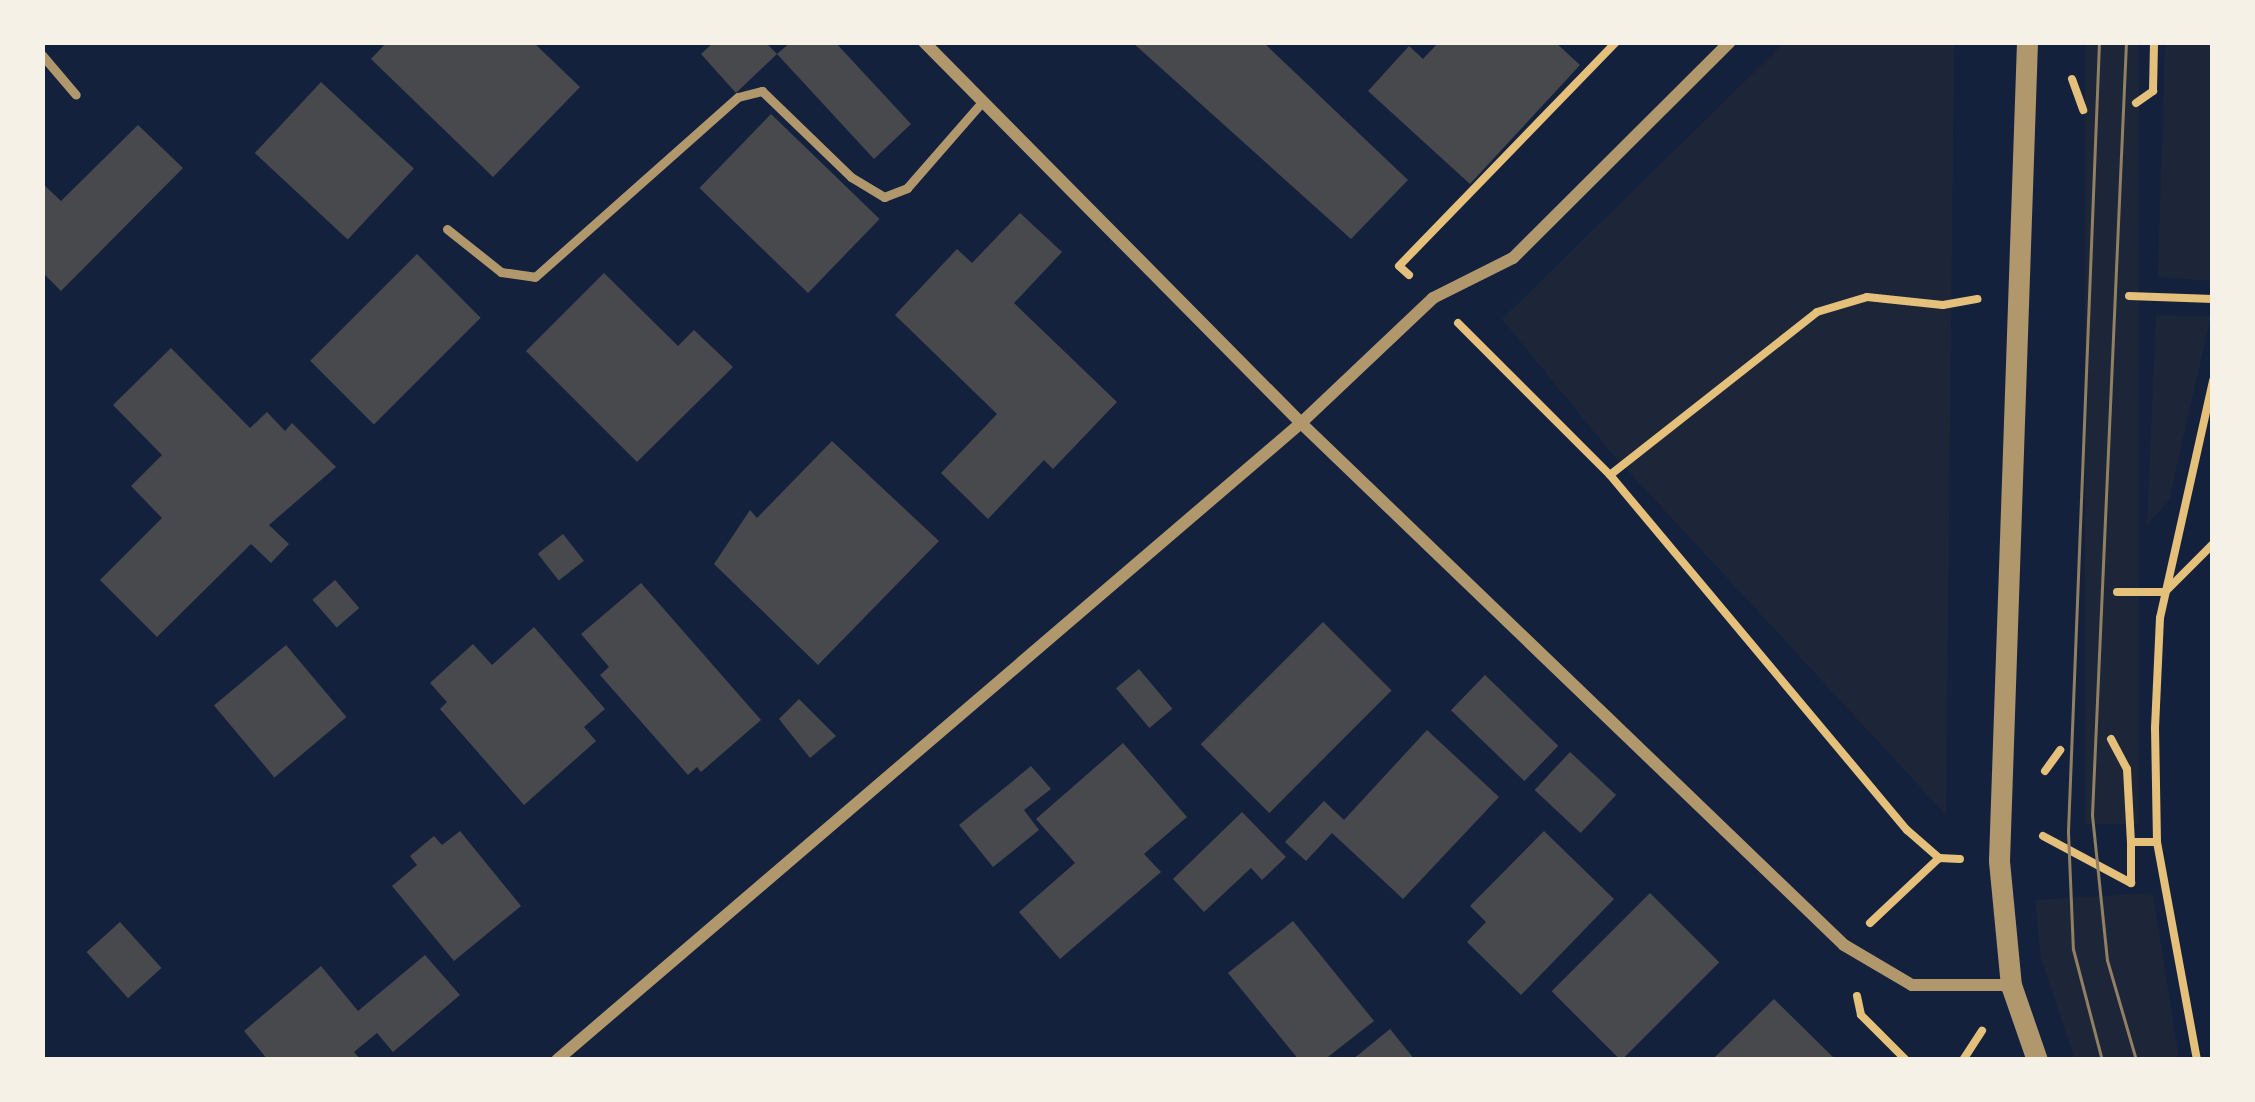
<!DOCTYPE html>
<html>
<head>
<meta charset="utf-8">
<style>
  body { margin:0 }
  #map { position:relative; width:2255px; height:1102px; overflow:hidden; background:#14213d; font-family:Inter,sans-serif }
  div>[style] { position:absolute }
  .green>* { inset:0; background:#1d2539; transform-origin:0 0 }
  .building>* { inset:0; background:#48494c; transform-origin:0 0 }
  .path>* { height:8px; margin:-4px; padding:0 4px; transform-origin:4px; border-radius:4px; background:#e5c07b }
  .service>* { height:9px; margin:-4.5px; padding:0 4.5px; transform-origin:4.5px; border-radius:4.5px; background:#b1986c }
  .minor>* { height:12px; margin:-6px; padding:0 6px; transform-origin:6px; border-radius:6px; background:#b1986c }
  .tertiary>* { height:21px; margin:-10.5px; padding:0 10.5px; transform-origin:10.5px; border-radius:10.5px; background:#b1986c }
  .tram>* { height:3px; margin:-1.5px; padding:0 1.5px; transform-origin:1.5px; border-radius:1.5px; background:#918062 }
  span { translate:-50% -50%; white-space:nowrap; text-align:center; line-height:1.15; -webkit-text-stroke:12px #f6f1e7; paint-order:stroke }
  .frame { position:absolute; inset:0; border:45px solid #f6f1e7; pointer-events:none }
</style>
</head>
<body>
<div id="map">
  <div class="green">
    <div style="clip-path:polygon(1785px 42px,1954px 42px,1946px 815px,1608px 449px,1502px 319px)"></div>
    <div style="left:2085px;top:42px;width:54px;height:782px"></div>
    <div style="clip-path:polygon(2165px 42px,2213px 42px,2213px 281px,2158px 277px)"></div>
    <div style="clip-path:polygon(2156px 315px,2211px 316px,2169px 500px,2147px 525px)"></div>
    <div style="clip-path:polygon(2153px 893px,2179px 1060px,2075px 1060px,2041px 958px,2035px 900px)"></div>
  </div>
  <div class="building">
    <div style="clip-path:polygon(387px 42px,533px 42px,580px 87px,493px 177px,371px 59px)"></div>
    <div style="clip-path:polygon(714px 42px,765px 42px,777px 54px,736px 93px,701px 54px)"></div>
    <div style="clip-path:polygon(791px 42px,835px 42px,911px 124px,874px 159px,777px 54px)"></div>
    <div style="clip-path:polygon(1132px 42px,1263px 42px,1408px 180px,1351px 239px)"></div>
    <div style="clip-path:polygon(1439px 42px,1555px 42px,1580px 65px,1470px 184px,1368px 91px,1409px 46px,1423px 59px)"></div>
    <div style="left:321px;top:82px;width:127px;height:97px;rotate:43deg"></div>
    <div style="left:771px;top:114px;width:151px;height:103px;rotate:44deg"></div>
    <div style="clip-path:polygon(138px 125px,183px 168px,61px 291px,42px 272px,42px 183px,61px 201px)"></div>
    <div style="clip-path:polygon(1020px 213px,1062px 252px,1014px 303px,1117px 402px,1053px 469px,1044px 460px,988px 519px,941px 473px,997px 414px,895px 315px,957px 249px,972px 263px)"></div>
    <div style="left:417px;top:254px;width:90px;height:151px;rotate:45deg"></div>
    <div style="clip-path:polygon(604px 273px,678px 346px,694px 330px,733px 367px,637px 462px,526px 351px)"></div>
    <div style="clip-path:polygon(171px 348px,250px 428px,267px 412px,285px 431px,292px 423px,336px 467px,269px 525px,289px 544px,271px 563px,251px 544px,157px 637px,100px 580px,162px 518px,131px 486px,162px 455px,113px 405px)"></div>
    <div style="clip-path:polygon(832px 441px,939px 541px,818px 665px,714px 564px,750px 510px,757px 518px)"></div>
    <div style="left:563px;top:534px;width:34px;height:32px;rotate:52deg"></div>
    <div style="left:335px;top:580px;width:37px;height:30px;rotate:49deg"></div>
    <div style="clip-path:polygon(641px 583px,761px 720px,701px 772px,697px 767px,688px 775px,600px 675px,609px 667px,581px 634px)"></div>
    <div style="left:1323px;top:622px;width:97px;height:173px;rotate:45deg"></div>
    <div style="clip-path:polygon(534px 627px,605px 709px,584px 727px,596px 741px,524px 805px,440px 709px,447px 702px,430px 683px,473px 644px,492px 665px)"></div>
    <div style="left:286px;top:645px;width:94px;height:94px;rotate:50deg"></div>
    <div style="left:1139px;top:669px;width:52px;height:30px;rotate:50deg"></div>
    <div style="left:1485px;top:675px;width:102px;height:49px;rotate:44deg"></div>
    <div style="clip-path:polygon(799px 699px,836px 736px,810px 758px,779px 719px)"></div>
    <div style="clip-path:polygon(1427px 730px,1499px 797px,1403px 899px,1332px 833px,1306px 861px,1285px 842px,1324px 801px,1344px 820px)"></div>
    <div style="clip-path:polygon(1123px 743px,1187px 817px,1144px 854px,1161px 872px,1060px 959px,1019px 912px,1075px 863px,1036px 819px)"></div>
    <div style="left:1570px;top:752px;width:63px;height:52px;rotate:43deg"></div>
    <div style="clip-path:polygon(1031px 766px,1051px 789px,1024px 810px,1039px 830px,993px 867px,959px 825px)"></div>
    <div style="clip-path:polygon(1242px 812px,1286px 857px,1262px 880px,1251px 868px,1204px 912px,1173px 879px)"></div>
    <div style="clip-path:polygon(460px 831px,521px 906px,454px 961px,392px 886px,417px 865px,410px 856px,434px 836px,442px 845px)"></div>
    <div style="clip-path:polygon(1544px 831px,1614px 899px,1521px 995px,1467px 942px,1486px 922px,1470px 906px)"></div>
    <div style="left:1650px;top:893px;width:98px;height:139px;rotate:45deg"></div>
    <div style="clip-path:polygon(1293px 921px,1374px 1021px,1324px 1060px,1299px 1060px,1228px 973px)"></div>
    <div style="left:120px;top:922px;width:62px;height:45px;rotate:48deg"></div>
    <div style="clip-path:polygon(425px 955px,460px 995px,393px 1052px,377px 1033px,354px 1052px,361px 1060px,268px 1060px,244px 1031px,321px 966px,358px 1011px)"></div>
    <div style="clip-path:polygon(1774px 999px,1836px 1060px,1712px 1060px)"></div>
    <div style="clip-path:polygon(1390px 1029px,1415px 1060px,1352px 1060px)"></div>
  </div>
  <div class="path">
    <div style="left:2072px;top:79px;width:33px;rotate:70deg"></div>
    <div style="left:2136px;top:103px;width:21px;rotate:-35deg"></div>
    <div style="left:2153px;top:91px;width:49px;rotate:-88.8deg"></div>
    <div style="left:1409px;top:275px;width:13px;rotate:-138deg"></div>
    <div style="left:1399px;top:266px;width:312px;rotate:-45.9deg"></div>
    <div style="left:2129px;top:296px;width:84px;rotate:2deg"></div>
    <div style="left:1458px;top:323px;width:215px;rotate:45deg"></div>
    <div style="left:1610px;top:475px;width:463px;rotate:50.1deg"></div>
    <div style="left:1907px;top:830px;width:43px;rotate:41.2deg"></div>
    <div style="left:1939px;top:858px;width:21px;rotate:3deg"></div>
    <div style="left:1610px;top:475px;width:263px;rotate:-38.2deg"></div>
    <div style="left:1817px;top:312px;width:52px;rotate:-16.7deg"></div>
    <div style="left:1867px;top:297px;width:76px;rotate:6deg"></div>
    <div style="left:1943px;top:305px;width:35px;rotate:-10deg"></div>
    <div style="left:2117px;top:592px;width:48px"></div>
    <div style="left:2165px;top:592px;width:68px;rotate:-45deg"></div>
    <div style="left:2111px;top:739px;width:34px;rotate:62deg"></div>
    <div style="left:2127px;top:769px;width:73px;rotate:86.9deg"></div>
    <div style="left:2045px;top:771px;width:26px;rotate:-54deg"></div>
    <div style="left:2043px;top:836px;width:100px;rotate:28.1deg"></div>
    <div style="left:2131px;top:883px;width:41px;rotate:-90deg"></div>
    <div style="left:2131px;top:842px;width:26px"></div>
    <div style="left:1870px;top:923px;width:95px;rotate:-43.3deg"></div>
    <div style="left:1857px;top:996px;width:19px;rotate:78deg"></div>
    <div style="left:1861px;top:1015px;width:64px;rotate:45deg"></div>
    <div style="left:1963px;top:1060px;width:35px;rotate:-57deg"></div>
    <div style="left:2197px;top:1060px;width:222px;rotate:-100.4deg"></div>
    <div style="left:2157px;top:842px;width:114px;rotate:-91deg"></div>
    <div style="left:2155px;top:728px;width:110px;rotate:-87.4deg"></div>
    <div style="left:2160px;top:618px;width:243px;rotate:-77.4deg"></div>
  </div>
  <div class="service">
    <div style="left:42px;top:55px;width:52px;rotate:49.6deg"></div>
    <div style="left:447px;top:229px;width:69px;rotate:38.5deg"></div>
    <div style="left:501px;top:272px;width:34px;rotate:8deg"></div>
    <div style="left:535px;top:277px;width:271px;rotate:-41.6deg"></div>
    <div style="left:738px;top:97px;width:25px;rotate:-14deg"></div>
    <div style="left:762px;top:91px;width:124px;rotate:44deg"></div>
    <div style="left:851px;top:177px;width:39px;rotate:31deg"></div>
    <div style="left:884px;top:197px;width:25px;rotate:-21deg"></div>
    <div style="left:907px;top:188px;width:116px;rotate:-48.9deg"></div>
  </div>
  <div class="minor">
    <div style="left:924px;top:42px;width:536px;rotate:45.3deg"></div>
    <div style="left:1301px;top:423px;width:753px;rotate:43.87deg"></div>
    <div style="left:1844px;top:945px;width:79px;rotate:30.5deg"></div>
    <div style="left:1912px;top:985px;width:99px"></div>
    <div style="left:557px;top:1060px;width:979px;rotate:-40.57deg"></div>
    <div style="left:1301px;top:423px;width:182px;rotate:-43.4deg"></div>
    <div style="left:1433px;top:298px;width:89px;rotate:-26.6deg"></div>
    <div style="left:1513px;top:258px;width:306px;rotate:-44.9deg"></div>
  </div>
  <div class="tertiary">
    <div style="left:2027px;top:42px;width:819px;rotate:91.96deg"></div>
    <div style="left:1999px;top:861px;width:125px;rotate:84.5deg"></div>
    <div style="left:2011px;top:985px;width:79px;rotate:70.9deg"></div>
  </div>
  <div class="tram">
    <div style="left:2099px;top:42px;width:791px;rotate:92.25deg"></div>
    <div style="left:2068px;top:832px;width:117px;rotate:87.6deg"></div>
    <div style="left:2073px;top:949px;width:115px;rotate:75.4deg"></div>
    <div style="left:2126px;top:42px;width:774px;rotate:92.52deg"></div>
    <div style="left:2092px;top:815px;width:146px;rotate:84.1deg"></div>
    <div style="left:2107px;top:960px;width:104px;rotate:73.8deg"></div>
  </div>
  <div class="frame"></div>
</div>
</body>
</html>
